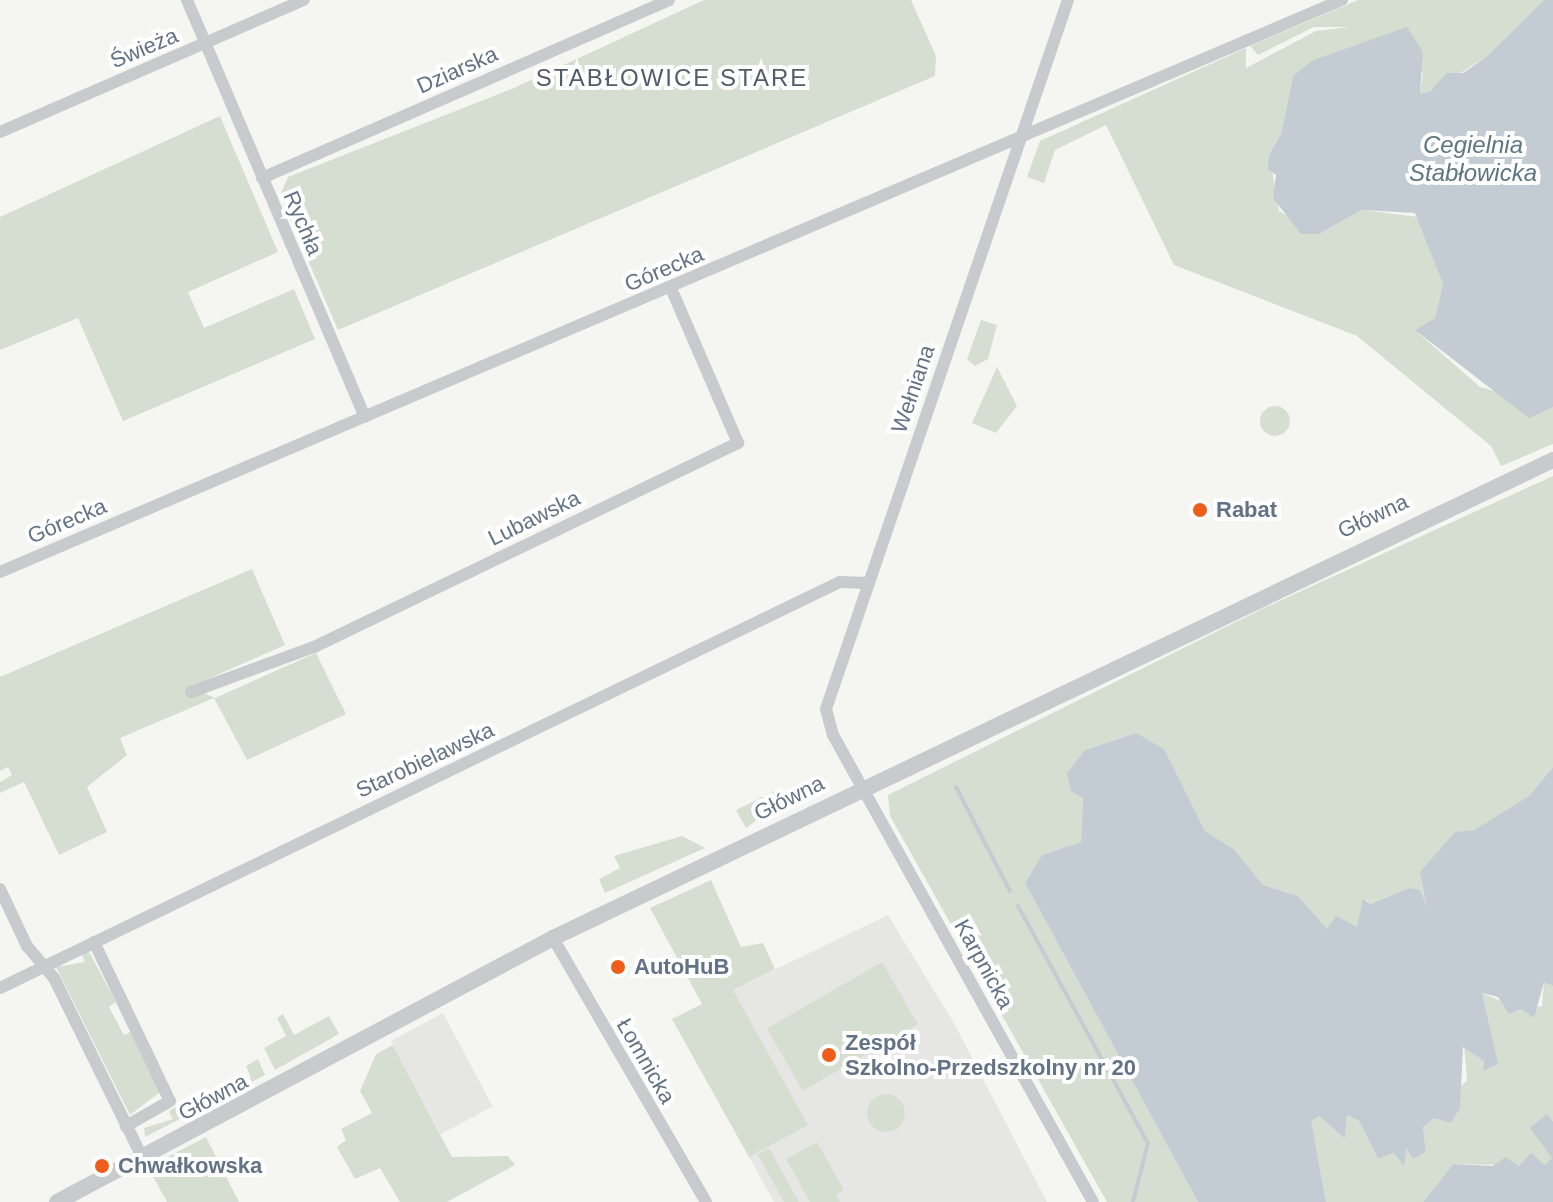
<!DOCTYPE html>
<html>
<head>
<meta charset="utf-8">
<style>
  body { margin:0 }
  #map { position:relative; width:1553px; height:1202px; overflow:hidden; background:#f5f6f2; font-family:Helvetica,sans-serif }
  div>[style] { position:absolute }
  .built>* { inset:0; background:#e6e7e5; transform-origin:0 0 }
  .green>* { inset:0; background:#d6ded2; transform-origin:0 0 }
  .round { border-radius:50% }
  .water>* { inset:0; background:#c3ccd2 }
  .stream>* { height:4px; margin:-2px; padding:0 2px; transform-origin:2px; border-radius:2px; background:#c3ccd2 }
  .minor>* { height:12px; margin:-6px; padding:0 6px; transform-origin:6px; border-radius:6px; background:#c8cbce }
  .tertiary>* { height:16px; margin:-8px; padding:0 8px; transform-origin:8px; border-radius:8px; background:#c8cbce }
  .dots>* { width:22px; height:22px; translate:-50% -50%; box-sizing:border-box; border:4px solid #fff; border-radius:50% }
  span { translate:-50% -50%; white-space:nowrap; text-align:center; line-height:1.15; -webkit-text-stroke:8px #fff; paint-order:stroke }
  .street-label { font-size:22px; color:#637385 }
  .poi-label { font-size:22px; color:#637385; font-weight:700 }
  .left { translate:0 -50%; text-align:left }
  .neighbourhood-label { font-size:24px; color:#515c69; letter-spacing:2px }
  .water-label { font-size:24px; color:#5f7582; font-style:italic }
</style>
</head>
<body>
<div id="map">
  <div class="built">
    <div style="clip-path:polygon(888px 915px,955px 1025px,1047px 1202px,774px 1202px,672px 1019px)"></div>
    <div style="left:443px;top:1013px;width:106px;height:59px;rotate:62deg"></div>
  </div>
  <div class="green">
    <div style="clip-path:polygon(704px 0,911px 0,936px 56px,935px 76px,338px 330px,280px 195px,288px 177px,514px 88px)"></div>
    <div style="clip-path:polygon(1358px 0,1544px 0,1486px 57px,1430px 92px,1420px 93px,1423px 73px,1349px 52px,1311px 61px,1293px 76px,1281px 134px,1269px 153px,1279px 211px,1319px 234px,1362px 210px,1419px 217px,1443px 284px,1435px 318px,1415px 330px,1480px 387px,1553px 407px,1553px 444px,1501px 466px,1491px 446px,1357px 336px,1174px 265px,1106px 125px,1055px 150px,1044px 183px,1027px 177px,1040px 141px,1246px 48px,1246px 68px,1316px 31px,1350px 27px,1314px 27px,1258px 55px,1250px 46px)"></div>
    <div style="clip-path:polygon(220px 116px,278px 252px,188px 292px,204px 328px,294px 289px,315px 339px,123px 421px,78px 318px,0 350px,0 217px)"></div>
    <div style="clip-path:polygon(981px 320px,997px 325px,988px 359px,975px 366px,967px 359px)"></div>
    <div style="clip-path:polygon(997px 367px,1017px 406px,996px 433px,972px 423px)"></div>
    <div class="round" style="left:1260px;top:406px;width:30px;height:30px"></div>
    <div style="clip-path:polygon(1553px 476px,1553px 767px,1529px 796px,1474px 830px,1427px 885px,1427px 907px,1409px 888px,1369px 904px,1366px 899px,1357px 928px,1326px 930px,1298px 896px,1263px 885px,1234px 849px,1205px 831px,1171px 764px,1136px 733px,1085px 750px,1081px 843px,1042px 855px,1025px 883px,1198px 1202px,1107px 1202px,890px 816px,888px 795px,1264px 608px)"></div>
    <div style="clip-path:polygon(252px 569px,285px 645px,190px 687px,215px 698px,316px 653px,346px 714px,247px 760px,214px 698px,120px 738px,127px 755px,87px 787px,107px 832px,59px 855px,24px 782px,0 793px,0 782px,12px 775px,8px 767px,0 771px,0 677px)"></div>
    <div style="clip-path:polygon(774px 791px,785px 796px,781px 802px,746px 828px,736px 810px)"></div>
    <div style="clip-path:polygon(682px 836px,705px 848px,605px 893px,599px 879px,620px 868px,614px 856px)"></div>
    <div style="clip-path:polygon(711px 880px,741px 947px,763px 943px,775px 969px,733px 990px,808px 1125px,749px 1157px,672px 1019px,702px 1004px,650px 908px)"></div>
    <div style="clip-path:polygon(88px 950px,116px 1002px,109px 1007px,124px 1035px,132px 1031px,160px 1092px,130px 1115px,56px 967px,85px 962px,81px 953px)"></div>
    <div style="left:882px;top:962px;width:72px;height:133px;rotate:60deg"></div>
    <div style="clip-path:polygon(1544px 981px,1553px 986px,1553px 1158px,1544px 1166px,1453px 1164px,1423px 1202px,1326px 1202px,1310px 1121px,1319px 1116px,1345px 1139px,1347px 1115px,1359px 1121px,1378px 1159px,1394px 1153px,1403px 1163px,1406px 1147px,1413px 1159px,1426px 1152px,1423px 1127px,1467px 1080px,1464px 1046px,1484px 1061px,1483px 1071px,1490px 1046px,1482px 993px,1520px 1009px,1542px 1006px)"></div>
    <div style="clip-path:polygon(283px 1014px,294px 1035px,329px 1016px,339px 1034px,275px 1070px,264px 1048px,286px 1036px,277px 1018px)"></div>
    <div style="clip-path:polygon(393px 1045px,452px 1157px,508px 1156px,515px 1165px,447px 1202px,400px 1202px,380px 1168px,355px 1179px,337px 1147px,346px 1140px,341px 1129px,372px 1113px,360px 1091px,376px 1054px)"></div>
    <div style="clip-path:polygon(258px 1059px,265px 1075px,145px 1137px,144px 1128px,173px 1119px,169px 1111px,178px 1106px,183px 1114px,251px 1078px,246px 1066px)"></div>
    <div class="round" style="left:867px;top:1094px;width:38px;height:38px"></div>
    <div style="clip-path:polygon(206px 1137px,239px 1202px,167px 1202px,148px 1167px)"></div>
    <div style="clip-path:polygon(817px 1142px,844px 1190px,836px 1195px,840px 1202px,810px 1202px,786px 1159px)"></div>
    <div style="left:769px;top:1148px;width:62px;height:13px;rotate:61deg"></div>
  </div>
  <div class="water">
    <div style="clip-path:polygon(1544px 0,1553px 0,1553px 407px,1529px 418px,1415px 330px,1435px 318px,1443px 284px,1415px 213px,1362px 210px,1319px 234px,1301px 234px,1273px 198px,1276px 175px,1268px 169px,1269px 154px,1281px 134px,1293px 76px,1311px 61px,1407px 27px,1423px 52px,1420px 93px,1430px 92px,1446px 73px,1463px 73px,1486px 57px)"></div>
    <div style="clip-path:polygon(1136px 733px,1164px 749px,1205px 831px,1234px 849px,1263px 885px,1298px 896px,1327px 929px,1336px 916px,1357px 927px,1363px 899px,1370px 904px,1409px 888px,1420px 890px,1427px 907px,1420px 872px,1455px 832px,1474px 830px,1529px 796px,1553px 767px,1553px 986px,1544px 982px,1534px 1018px,1521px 1009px,1509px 1014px,1498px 997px,1482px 993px,1498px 1064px,1483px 1071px,1484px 1061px,1463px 1047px,1460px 1108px,1451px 1123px,1434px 1118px,1423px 1127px,1426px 1152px,1413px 1159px,1406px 1148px,1404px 1166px,1394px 1153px,1378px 1159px,1359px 1121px,1347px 1115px,1345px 1139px,1319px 1116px,1311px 1121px,1326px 1202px,1198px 1202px,1025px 883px,1042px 855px,1081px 842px,1083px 798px,1071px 791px,1067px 773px,1085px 750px)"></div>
    <div style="clip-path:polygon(1547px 1114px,1553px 1122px,1553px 1202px,1423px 1202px,1453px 1164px,1493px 1166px,1505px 1157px,1519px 1166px,1531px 1153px,1545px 1165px,1552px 1158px,1530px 1128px)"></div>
  </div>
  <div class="stream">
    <div style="left:956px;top:787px;width:117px;rotate:62.6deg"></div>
    <div style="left:1018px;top:906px;width:270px;rotate:61.3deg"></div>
    <div style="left:1148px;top:1143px;width:61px;rotate:104.3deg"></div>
  </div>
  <div class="minor">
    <div style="left:187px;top:0;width:453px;rotate:66.9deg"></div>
    <div style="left:1068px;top:0;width:749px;rotate:108.85deg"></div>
    <div style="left:826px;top:709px;width:27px;rotate:75deg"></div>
    <div style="left:833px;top:735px;width:534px;rotate:60.89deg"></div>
    <div style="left:0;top:132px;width:331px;rotate:-23.5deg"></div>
    <div style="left:262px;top:178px;width:444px;rotate:-23.6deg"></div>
    <div style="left:0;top:572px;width:1459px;rotate:-23.09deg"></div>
    <div style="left:191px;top:692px;width:131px;rotate:-20.1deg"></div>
    <div style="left:314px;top:647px;width:471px;rotate:-25.7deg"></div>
    <div style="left:738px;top:443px;width:169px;rotate:-113.4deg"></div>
    <div style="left:0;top:889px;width:63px;rotate:64.7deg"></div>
    <div style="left:27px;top:946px;width:42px;rotate:49.8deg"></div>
    <div style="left:54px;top:978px;width:202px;rotate:63.8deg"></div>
    <div style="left:553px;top:938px;width:305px;rotate:59.9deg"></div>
    <div style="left:94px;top:942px;width:176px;rotate:64.5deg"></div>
    <div style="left:170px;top:1101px;width:51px;rotate:150.4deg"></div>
    <div style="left:0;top:988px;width:933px;rotate:-25.8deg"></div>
    <div style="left:840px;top:582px;width:29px;rotate:2deg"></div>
  </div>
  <div class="tertiary">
    <div style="left:57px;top:1202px;width:562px;rotate:-28.02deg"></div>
    <div style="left:553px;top:938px;width:1108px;rotate:-25.55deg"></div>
  </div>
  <div class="dots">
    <div style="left:1200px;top:510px;background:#ee5e1a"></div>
    <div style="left:618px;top:967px;background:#ee5e1a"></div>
    <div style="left:829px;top:1055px;background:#ee5e1a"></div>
    <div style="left:102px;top:1166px;background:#ee5e1a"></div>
  </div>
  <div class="street-label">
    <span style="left:144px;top:48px;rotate:-23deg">Świeża</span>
    <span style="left:457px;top:70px;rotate:-24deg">Dziarska</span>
    <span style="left:303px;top:223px;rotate:67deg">Rychła</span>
    <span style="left:664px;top:269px;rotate:-23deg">Górecka</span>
    <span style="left:913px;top:389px;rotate:-71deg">Wełniana</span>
    <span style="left:1373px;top:516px;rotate:-25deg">Główna</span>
    <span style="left:534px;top:518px;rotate:-26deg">Lubawska</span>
    <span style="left:67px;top:521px;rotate:-23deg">Górecka</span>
    <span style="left:425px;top:760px;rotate:-25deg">Starobielawska</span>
    <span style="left:789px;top:798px;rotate:-26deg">Główna</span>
    <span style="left:984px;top:964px;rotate:61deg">Karpnicka</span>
    <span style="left:646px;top:1061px;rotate:60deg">Łomnicka</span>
    <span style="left:213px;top:1097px;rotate:-28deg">Główna</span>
  </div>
  <div class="poi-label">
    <span class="left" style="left:1216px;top:510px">Rabat</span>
    <span class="left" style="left:634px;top:967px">AutoHuB</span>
    <span class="left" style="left:845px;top:1055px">Zespół<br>Szkolno-Przedszkolny nr 20</span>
    <span class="left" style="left:118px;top:1166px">Chwałkowska</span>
  </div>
  <div class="neighbourhood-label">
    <span style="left:672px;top:78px">STABŁOWICE STARE</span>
  </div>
  <div class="water-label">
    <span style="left:1473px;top:159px">Cegielnia<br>Stabłowicka</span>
  </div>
</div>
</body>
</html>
